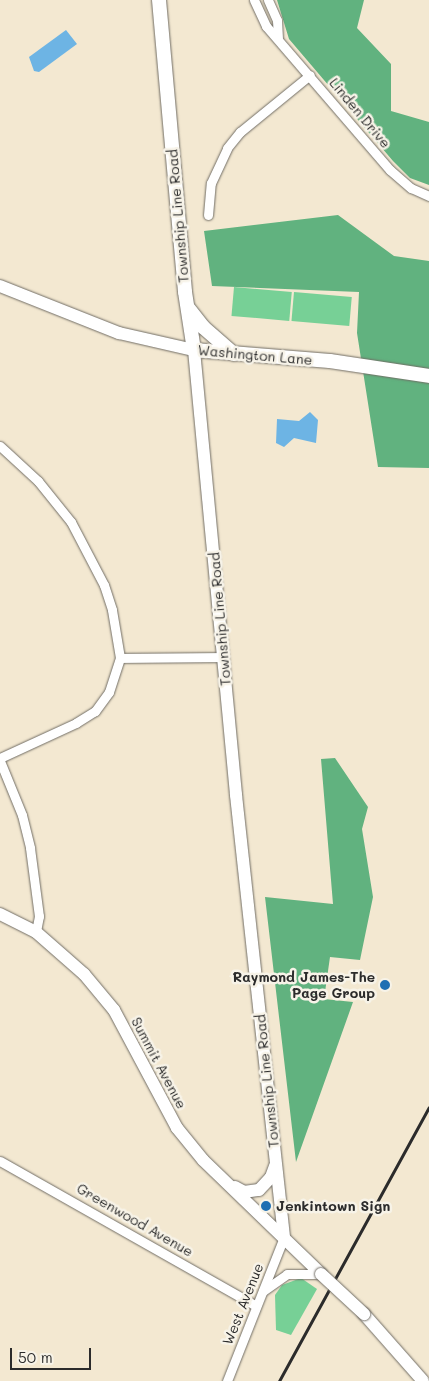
<!DOCTYPE html>
<html>
<head>
<meta charset="utf-8">
<style>
  body { margin:0 }
  #map { position:relative; width:429px; height:1381px; overflow:hidden; background:#f3e8d1; font-family:Mali,sans-serif }
  div>[style] { position:absolute }
  .green>* { inset:0; background:#77d096; transform-origin:0 0 }
  .forest>* { inset:0; background:#61b27f }
  .water>* { inset:0; background:#6db4e4 }
  .roads { filter:drop-shadow(0 0 1px #716d65) drop-shadow(0 0 1px #716d65) }
  .street>* { height:9px; margin:-4.5px; padding:0 4.5px; transform-origin:4.5px; border-radius:4.5px; background:#fff }
  .secondary>* { height:12px; margin:-6px; padding:0 6px; transform-origin:6px; border-radius:6px; background:#fff }
  .primary>* { height:14px; margin:-7px; padding:0 7px; transform-origin:7px; border-radius:7px; background:#fff }
  .rail>* { height:3px; margin:-1.5px; padding:0 1.5px; transform-origin:1.5px; border-radius:1.5px; background:#2b2b2b }
  .bridges { filter:drop-shadow(0 0 1px #716d65) drop-shadow(0 0 1px #716d65) }
  .secondary-bridge>* { height:12px; margin:-6px; padding:0 6px; transform-origin:6px; border-radius:6px; background:#fff }
  .dots>* { width:14px; height:14px; translate:-50% -50%; box-sizing:border-box; border:2px solid #f7f3e8; border-radius:50% }
  span { translate:-50% -50%; white-space:nowrap; text-align:center; line-height:1.15; -webkit-text-stroke:5px #f7f3e8; paint-order:stroke }
  .street-label { font-size:14px; color:#2b2b2b }
  .poi-label { font-size:14px; color:#2b2b2b; font-weight:700 }
  .right { translate:-100% -50%; text-align:right }
  .left { translate:0 -50%; text-align:left }
  .scale { position:absolute; left:10px; top:1348px; width:81px; height:22px; box-sizing:border-box; border:2px solid #2b2b2b; border-top:0; padding-left:6px; font-size:15px; line-height:18px; white-space:nowrap; color:#2b2b2b; -webkit-text-stroke:4px #f7f3e8; paint-order:stroke }
</style>
</head>
<body>
<div id="map">
  <div class="green">
    <div style="left:234px;top:287px;width:58px;height:29px;rotate:5deg"></div>
    <div style="left:294px;top:292px;width:58px;height:29px;rotate:5deg"></div>
    <div style="clip-path:polygon(301px 1278px,317px 1289px,291px 1335px,276px 1330px,275px 1295px,282px 1285px)"></div>
  </div>
  <div class="forest">
    <div style="clip-path:polygon(277px 0,364px 0,357px 28px,391px 64px,391px 111px,429px 122px,429px 185px,410px 178px,393px 161px,289px 39px)"></div>
    <div style="clip-path:polygon(338px 215px,394px 256px,429px 261px,429px 468px,378px 467px,357px 333px,359px 292px,212px 286px,204px 231px)"></div>
    <div style="clip-path:polygon(335px 758px,368px 807px,362px 829px,373px 897px,360px 960px,330px 957px,324px 999px,353px 1002px,296px 1162px,265px 897px,333px 904px,321px 759px)"></div>
  </div>
  <div class="water">
    <div style="clip-path:polygon(66px 30px,77px 44px,39px 72px,34px 71px,29px 57px)"></div>
    <div style="clip-path:polygon(310px 412px,318px 420px,316px 443px,294px 438px,284px 447px,276px 443px,277px 419px,299px 421px)"></div>
  </div>
  <div class="roads">
    <div class="street">
      <div style="left:254px;top:0;width:29px;rotate:65deg"></div>
      <div style="left:266px;top:26px;width:190px;rotate:49.3deg"></div>
      <div style="left:390px;top:170px;width:28px;rotate:41deg"></div>
      <div style="left:411px;top:188px;width:20px;rotate:24deg"></div>
      <div style="left:268px;top:0;width:22px;rotate:66deg"></div>
      <div style="left:277px;top:20px;width:18px;rotate:87deg"></div>
      <div style="left:208px;top:215px;width:32px;rotate:-85deg"></div>
      <div style="left:211px;top:183px;width:38px;rotate:-65deg"></div>
      <div style="left:227px;top:148px;width:21px;rotate:-51deg"></div>
      <div style="left:240px;top:132px;width:90px;rotate:-39.2deg"></div>
      <div style="left:0;top:446px;width:52px;rotate:42.6deg"></div>
      <div style="left:38px;top:481px;width:53px;rotate:51.2deg"></div>
      <div style="left:71px;top:522px;width:71px;rotate:62.4deg"></div>
      <div style="left:104px;top:585px;width:26px;rotate:72deg"></div>
      <div style="left:112px;top:610px;width:49px;rotate:80.5deg"></div>
      <div style="left:120px;top:658px;width:36px;rotate:108deg"></div>
      <div style="left:109px;top:692px;width:24px;rotate:126deg"></div>
      <div style="left:95px;top:711px;width:22px;rotate:148deg"></div>
      <div style="left:76px;top:723px;width:84px;rotate:155.3deg"></div>
      <div style="left:120px;top:658px;width:102px;rotate:-0.6deg"></div>
      <div style="left:0;top:761px;width:58px;rotate:67.8deg"></div>
      <div style="left:22px;top:815px;width:34px;rotate:76deg"></div>
      <div style="left:30px;top:848px;width:69px;rotate:82.5deg"></div>
      <div style="left:39px;top:916px;width:16px;rotate:101deg"></div>
      <div style="left:0;top:1161px;width:294px;rotate:29.5deg"></div>
      <div style="left:263px;top:1291px;width:29px;rotate:-35deg"></div>
      <div style="left:287px;top:1274px;width:34px"></div>
      <div style="left:227px;top:1381px;width:155px;rotate:-68.4deg"></div>
    </div>
    <div class="secondary">
      <div style="left:0;top:286px;width:128px;rotate:21.6deg"></div>
      <div style="left:119px;top:333px;width:77px;rotate:12.8deg"></div>
      <div style="left:194px;top:350px;width:447px;rotate:84.6deg"></div>
      <div style="left:236px;top:795px;width:445px;rotate:83.8deg"></div>
      <div style="left:0;top:914px;width:40px;rotate:26.6deg"></div>
      <div style="left:36px;top:932px;width:64px;rotate:41.2deg"></div>
      <div style="left:84px;top:974px;width:47px;rotate:50.2deg"></div>
      <div style="left:114px;top:1010px;width:134px;rotate:61.9deg"></div>
      <div style="left:177px;top:1128px;width:41px;rotate:50.9deg"></div>
      <div style="left:203px;top:1160px;width:164px;rotate:44deg"></div>
      <div style="left:235px;top:1187px;width:10px;rotate:29deg"></div>
      <div style="left:244px;top:1192px;width:15px;rotate:-8deg"></div>
      <div style="left:259px;top:1190px;width:18px;rotate:-47deg"></div>
      <div style="left:271px;top:1177px;width:12px;rotate:-70deg"></div>
      <div style="left:364px;top:1314px;width:89px;rotate:48.6deg"></div>
    </div>
    <div class="primary">
      <div style="left:159px;top:0;width:293px;rotate:84.9deg"></div>
      <div style="left:185px;top:292px;width:59px;rotate:81.2deg"></div>
      <div style="left:194px;top:350px;width:136px;rotate:4.6deg"></div>
      <div style="left:330px;top:361px;width:100px;rotate:8.6deg"></div>
      <div style="left:189px;top:309px;width:23px;rotate:52deg"></div>
      <div style="left:203px;top:327px;width:41px;rotate:41.1deg"></div>
    </div>
  </div>
  <div class="rail">
    <div style="left:279px;top:1381px;width:312px;rotate:-61.3deg"></div>
  </div>
  <div class="bridges">
    <div class="secondary-bridge">
      <div style="left:321px;top:1274px;width:59px;rotate:42.9deg"></div>
    </div>
  </div>
  <div class="dots">
    <div style="left:385px;top:985px;background:#1f6fb2"></div>
    <div style="left:266px;top:1206px;background:#1f6fb2"></div>
  </div>
  <div class="street-label">
    <span style="left:360px;top:113px;rotate:50deg">Linden Drive</span>
    <span style="left:178px;top:216px;rotate:-95deg">Township Line Road</span>
    <span style="left:255px;top:355px;rotate:5deg">Washington Lane</span>
    <span style="left:220px;top:619px;rotate:-95deg">Township Line Road</span>
    <span style="left:159px;top:1063px;rotate:62deg">Summit Avenue</span>
    <span style="left:267px;top:1081px;rotate:-96deg">Township Line Road</span>
    <span style="left:135px;top:1220px;rotate:30deg">Greenwood Avenue</span>
    <span style="left:243px;top:1304px;rotate:-68deg">West Avenue</span>
  </div>
  <div class="poi-label">
    <span class="right" style="left:375px;top:985px">Raymond James-The<br>Page Group</span>
    <span class="left" style="left:276px;top:1206px">Jenkintown Sign</span>
  </div>
  <div class="scale">50 m</div>
</div>
</body>
</html>
